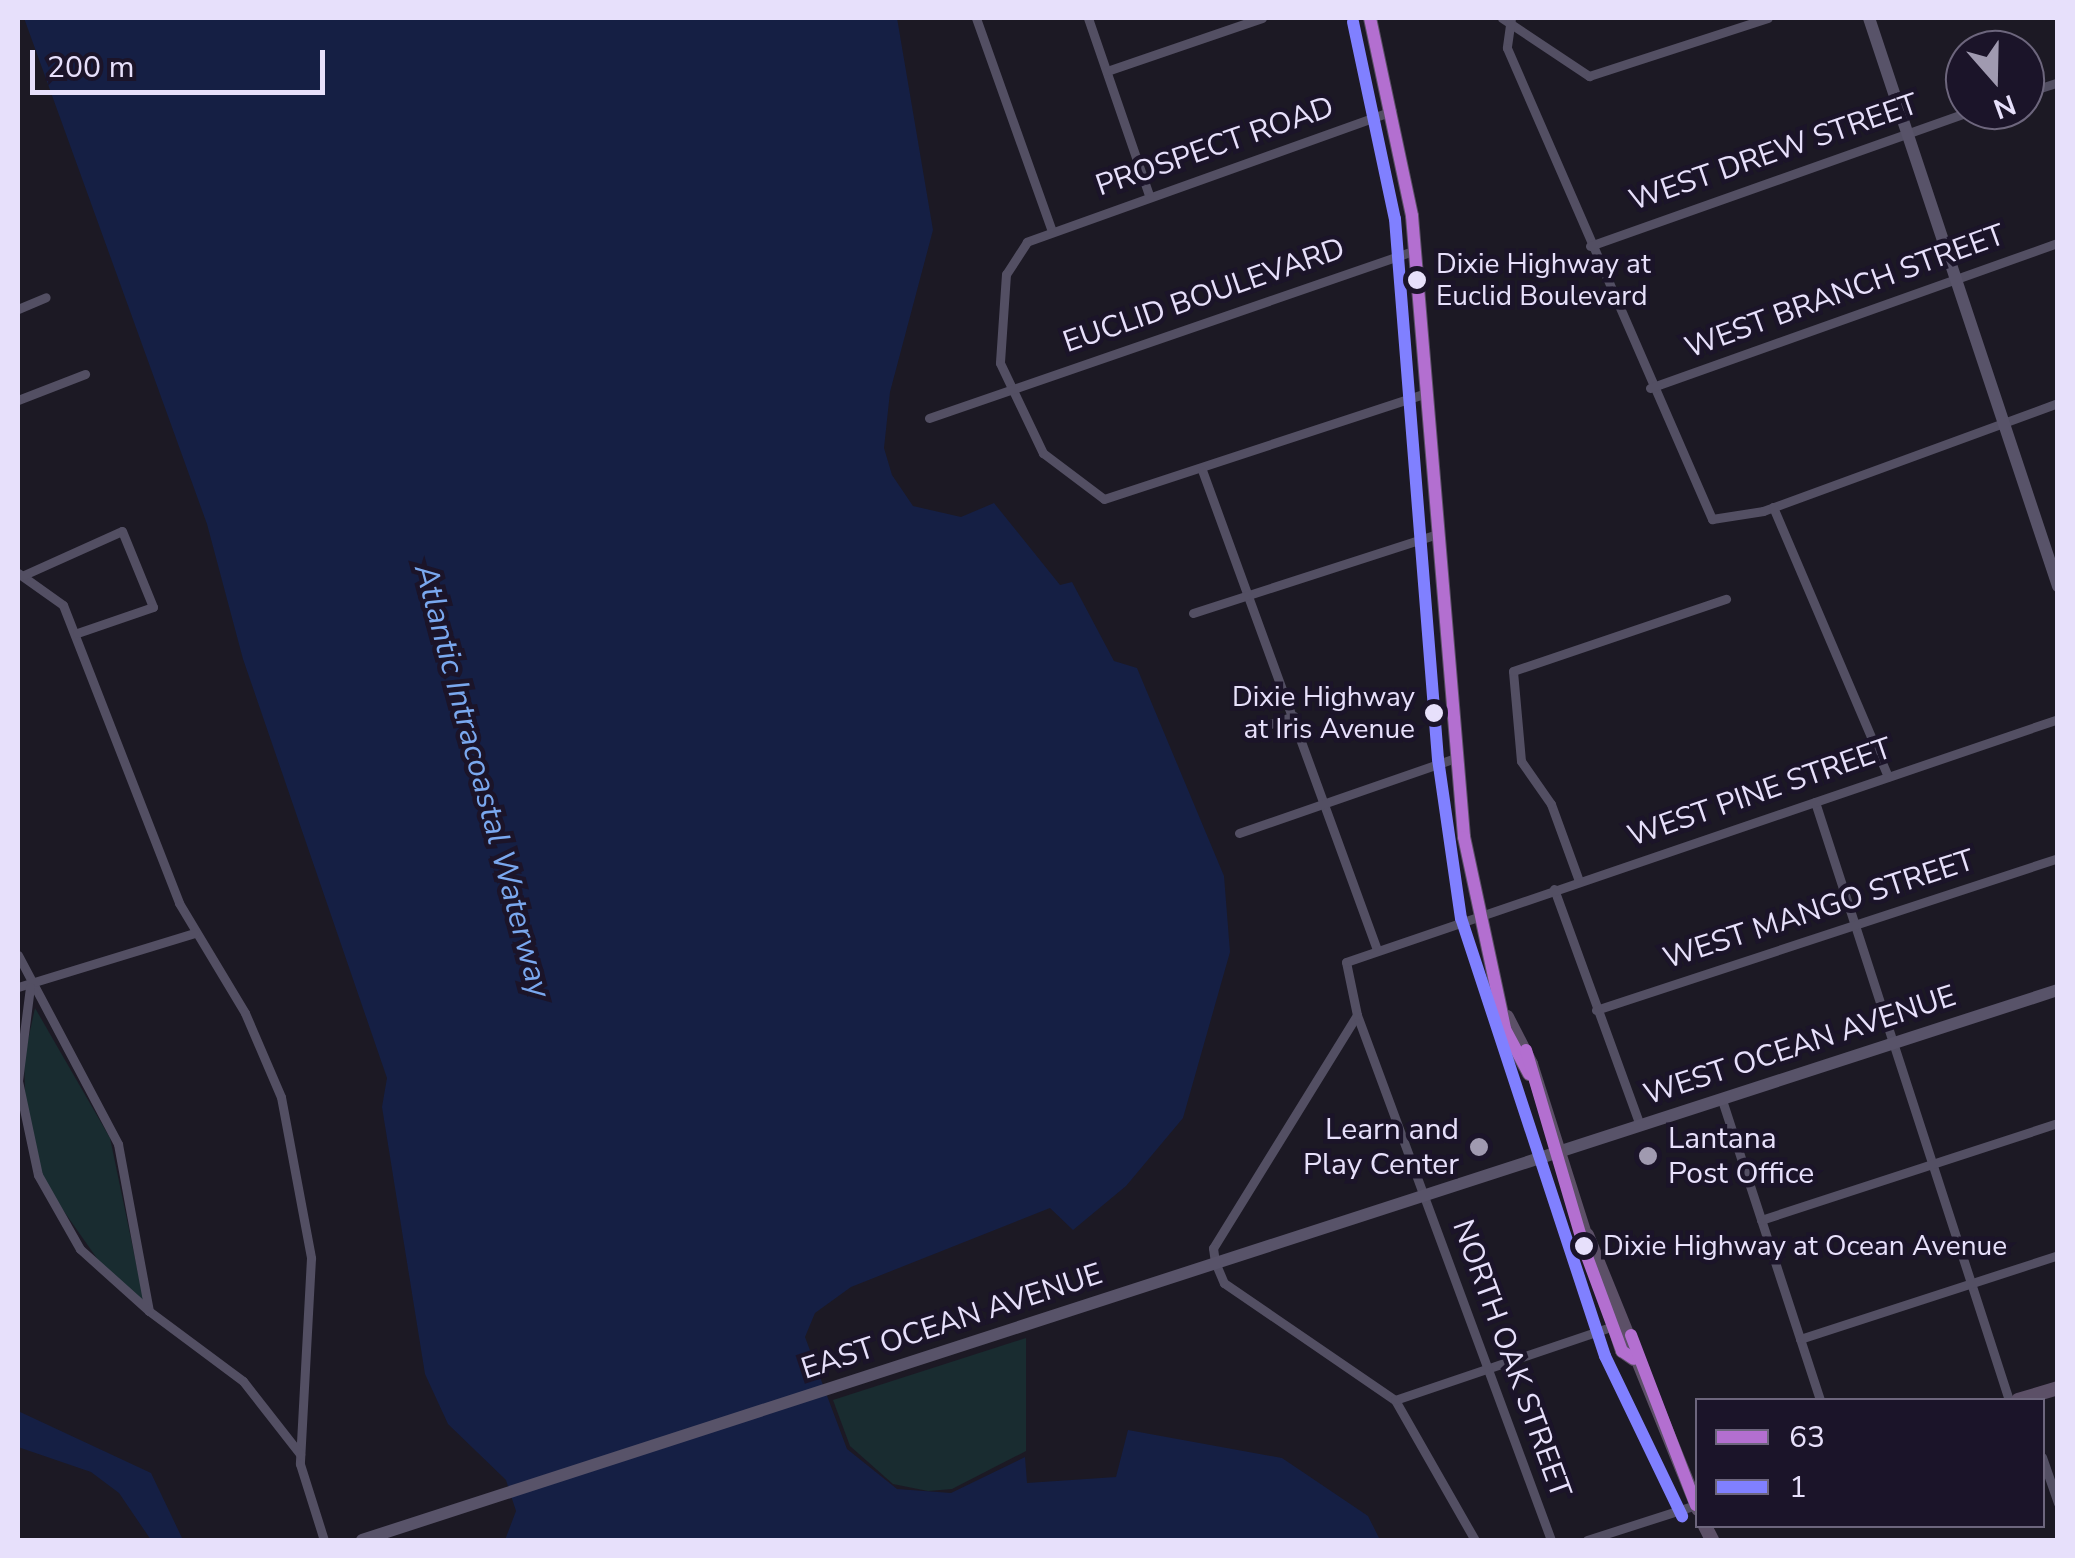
<!DOCTYPE html>
<html>
<head>
<meta charset="utf-8">
<style>
  body { margin:0 }
  #map { position:relative; width:2075px; height:1558px; overflow:hidden; background:#1c1924; font-family:"Nunito Sans",sans-serif }
  div>[style] { position:absolute }
  .green>* { inset:0; background:#192c30 }
  .water>* { inset:0; background:#151f44 }
  .street>* { height:9px; margin:-4.5px; padding:0 4.5px; transform-origin:4.5px; border-radius:4.5px; background:#534f63 }
  .secondary>* { height:12px; margin:-6px; padding:0 6px; transform-origin:6px; border-radius:6px; background:#585369 }
  .primary>* { height:14px; margin:-7px; padding:0 7px; transform-origin:7px; border-radius:7px; background:#5c5067 }
  .bus-1>* { height:12px; margin:-6px; padding:0 6px; transform-origin:6px; border-radius:6px; background:#b36fd0 }
  .bus-2>* { height:12px; margin:-6px; padding:0 6px; transform-origin:6px; border-radius:6px; background:#8080ff }
  .dots>* { width:28px; height:28px; translate:-50% -50%; box-sizing:border-box; border:5px solid #1b1429; border-radius:50% }
  span { translate:-50% -50%; white-space:nowrap; text-align:center; line-height:1.15; -webkit-text-stroke:9px #1b1429; paint-order:stroke }
  .bus-label { font-size:28px; color:#e7e0fb }
  .left { translate:0 -50%; text-align:left }
  .right { translate:-100% -50%; text-align:right }
  .street-label { font-size:30px; color:#e7e0fb }
  .poi-label { font-size:30px; color:#e7e0fb }
  .water-label { font-size:32px; color:#7aa8ef; font-style:italic }
  .frame { position:absolute; inset:0; border:20px solid #e7e0fb; pointer-events:none }
  .legend { position:absolute; left:1695px; top:1398px; width:350px; height:130px; box-sizing:border-box; background:#1b1429; border:2px solid #6d667d; margin:0; padding:12px 18px; list-style:none; font-size:30px; color:#e7e0fb }
  .legend li { display:flex; align-items:center; gap:20px; height:50px }
  .legend b { width:50px; border:2px solid #6d667d }
  .north { position:absolute; left:1945px; top:30px; width:100px; height:100px; box-sizing:border-box; background:#1b1429; border:2px solid #6d667d; border-radius:50%; rotate:160deg; font-size:28px; font-weight:700; line-height:40px; text-align:center; color:#e7e0fb }
  .north::after { content:''; display:block; margin:auto; width:35px; height:45px; background:#a09ab0; clip-path:polygon(50% 0,100% 100%,50% 72%,0 100%) }
  .scale { position:absolute; left:30px; top:50px; width:295px; height:45px; box-sizing:border-box; border:5px solid #e7e0fb; border-top:0; padding-left:12px; font-size:30px; line-height:35px; white-space:nowrap; color:#e7e0fb; -webkit-text-stroke:8px #1b1429; paint-order:stroke }
</style>
</head>
<body>
<div id="map">
  <div class="green">
    <div style="clip-path:polygon(35px 1008px,110px 1138px,145px 1306px,115px 1284px,44px 1183px,26px 1122px,24px 1059px)"></div>
    <div style="clip-path:polygon(1026px 1338px,1026px 1451px,952px 1489px,928px 1491px,893px 1484px,850px 1446px,833px 1400px)"></div>
  </div>
  <div class="water">
    <div style="clip-path:polygon(24px 18px,897px 18px,933px 230px,890px 392px,884px 448px,892px 475px,913px 506px,961px 517px,994px 503px,1060px 585px,1072px 582px,1114px 661px,1137px 668px,1224px 876px,1230px 952px,1183px 1118px,1126px 1186px,1073px 1230px,1050px 1208px,851px 1287px,815px 1313px,805px 1337px,847px 1449px,897px 1489px,951px 1493px,1025px 1457px,1027px 1483px,1116px 1477px,1128px 1430px,1282px 1458px,1368px 1516px,1380px 1540px,505px 1540px,516px 1511px,506px 1480px,448px 1424px,425px 1374px,382px 1107px,387px 1078px,243px 659px,207px 524px)"></div>
    <div style="clip-path:polygon(18px 1411px,151px 1473px,183px 1540px,151px 1540px,119px 1493px,91px 1472px,18px 1447px)"></div>
  </div>
  <div class="street">
    <div style="left:976px;top:18px;width:227px;rotate:70.4deg"></div>
    <div style="left:1088px;top:18px;width:187px;rotate:71deg"></div>
    <div style="left:1502px;top:18px;width:105px;rotate:33.7deg"></div>
    <div style="left:1589px;top:76px;width:188px;rotate:-18deg"></div>
    <div style="left:1511px;top:18px;width:30px;rotate:98deg"></div>
    <div style="left:1507px;top:48px;width:514px;rotate:66.48deg"></div>
    <div style="left:1712px;top:519px;width:52px;rotate:-8.9deg"></div>
    <div style="left:1763px;top:511px;width:314px;rotate:-20.1deg"></div>
    <div style="left:1107px;top:71px;width:164px;rotate:-18.9deg"></div>
    <div style="left:2025px;top:93px;width:35px;rotate:-18deg"></div>
    <div style="left:1392px;top:111px;width:388px;rotate:160.3deg"></div>
    <div style="left:1027px;top:242px;width:38px;rotate:123deg"></div>
    <div style="left:1006px;top:274px;width:89px;rotate:93.9deg"></div>
    <div style="left:1000px;top:363px;width:100px;rotate:64.5deg"></div>
    <div style="left:1043px;top:453px;width:76px;rotate:37deg"></div>
    <div style="left:1104px;top:499px;width:339px;rotate:-18.2deg"></div>
    <div style="left:1590px;top:246px;width:408px;rotate:-19.5deg"></div>
    <div style="left:18px;top:309px;width:30px;rotate:-23deg"></div>
    <div style="left:1650px;top:388px;width:433px;rotate:-19.6deg"></div>
    <div style="left:18px;top:400px;width:72px;rotate:-21.2deg"></div>
    <div style="left:929px;top:418px;width:515px;rotate:-19.03deg"></div>
    <div style="left:1202px;top:470px;width:508px;rotate:69.96deg"></div>
    <div style="left:1773px;top:507px;width:293px;rotate:66.9deg"></div>
    <div style="left:18px;top:573px;width:55px;rotate:35.4deg"></div>
    <div style="left:63px;top:605px;width:320px;rotate:68.7deg"></div>
    <div style="left:179px;top:903px;width:128px;rotate:59deg"></div>
    <div style="left:245px;top:1013px;width:91px;rotate:66.8deg"></div>
    <div style="left:281px;top:1097px;width:164px;rotate:79.4deg"></div>
    <div style="left:311px;top:1258px;width:206px;rotate:93.1deg"></div>
    <div style="left:300px;top:1464px;width:80px;rotate:72.5deg"></div>
    <div style="left:24px;top:575px;width:107px;rotate:-24.2deg"></div>
    <div style="left:122px;top:531px;width:82px;rotate:67.8deg"></div>
    <div style="left:153px;top:607px;width:80px;rotate:161.1deg"></div>
    <div style="left:1193px;top:613px;width:256px;rotate:-17.9deg"></div>
    <div style="left:1255px;top:729px;width:41px;rotate:-18.4deg"></div>
    <div style="left:1815px;top:802px;width:629px;rotate:72.03deg"></div>
    <div style="left:1239px;top:833px;width:229px;rotate:-19.1deg"></div>
    <div style="left:1579px;top:881px;width:82px;rotate:-110deg"></div>
    <div style="left:1551px;top:804px;width:52px;rotate:-124.9deg"></div>
    <div style="left:1521px;top:761px;width:90px;rotate:-95.1deg"></div>
    <div style="left:1513px;top:671px;width:225px;rotate:-18.7deg"></div>
    <div style="left:1554px;top:889px;width:249px;rotate:70deg"></div>
    <div style="left:18px;top:955px;width:214px;rotate:62.1deg"></div>
    <div style="left:118px;top:1144px;width:170px;rotate:79.5deg"></div>
    <div style="left:149px;top:1311px;width:117px;rotate:36.7deg"></div>
    <div style="left:243px;top:1381px;width:93px;rotate:52deg"></div>
    <div style="left:18px;top:987px;width:185px;rotate:-17deg"></div>
    <div style="left:30px;top:987px;width:95px;rotate:97.3deg"></div>
    <div style="left:18px;top:1081px;width:96px;rotate:78deg"></div>
    <div style="left:38px;top:1175px;width:85px;rotate:60.4deg"></div>
    <div style="left:80px;top:1249px;width:93px;rotate:41.9deg"></div>
    <div style="left:1596px;top:1010px;width:486px;rotate:-18.2deg"></div>
    <div style="left:1357px;top:1015px;width:274px;rotate:121.7deg"></div>
    <div style="left:1213px;top:1248px;width:14px;rotate:82deg"></div>
    <div style="left:1215px;top:1262px;width:23px;rotate:67deg"></div>
    <div style="left:1224px;top:1283px;width:207px;rotate:34.4deg"></div>
    <div style="left:1395px;top:1400px;width:161px;rotate:60.3deg"></div>
    <div style="left:1722px;top:1100px;width:316px;rotate:71.9deg"></div>
    <div style="left:1761px;top:1220px;width:312px;rotate:-18.1deg"></div>
    <div style="left:1800px;top:1339px;width:271px;rotate:-18deg"></div>
    <div style="left:1395px;top:1400px;width:230px;rotate:-18.7deg"></div>
    <div style="left:2042px;top:1457px;width:49px;rotate:70.8deg"></div>
    <div style="left:1551px;top:1540px;width:560px;rotate:-110.28deg"></div>
    <div style="left:1357px;top:1015px;width:54px;rotate:-101.7deg"></div>
    <div style="left:1346px;top:962px;width:752px;rotate:-18.84deg"></div>
    <div style="left:1587px;top:1540px;width:114px;rotate:-17.8deg"></div>
  </div>
  <div class="secondary">
    <div style="left:1869px;top:18px;width:599px;rotate:71.6deg"></div>
    <div style="left:362px;top:1540px;width:1783px;rotate:-17.97deg"></div>
  </div>
  <div class="primary">
    <div style="left:1370px;top:18px;width:202px;rotate:78deg"></div>
    <div style="left:1412px;top:216px;width:623px;rotate:85.21deg"></div>
    <div style="left:1464px;top:837px;width:196px;rotate:77.9deg"></div>
    <div style="left:1505px;top:1029px;width:51px;rotate:61.9deg"></div>
    <div style="left:1507px;top:1017px;width:53px;rotate:62.9deg"></div>
    <div style="left:1531px;top:1064px;width:301px;rotate:72.4deg"></div>
    <div style="left:1622px;top:1351px;width:14px;rotate:34deg"></div>
    <div style="left:1587px;top:1235px;width:296px;rotate:67.9deg"></div>
    <div style="left:2018px;top:1400px;width:42px;rotate:-16.7deg"></div>
    <div style="left:1705px;top:1526px;width:16px;rotate:63deg"></div>
  </div>
  <div class="bus-1">
    <div style="left:1370px;top:18px;width:202px;rotate:78deg"></div>
    <div style="left:1412px;top:216px;width:623px;rotate:85.21deg"></div>
    <div style="left:1464px;top:837px;width:196px;rotate:77.9deg"></div>
    <div style="left:1505px;top:1029px;width:51px;rotate:61.9deg"></div>
    <div style="left:1526px;top:1050px;width:209px;rotate:73.6deg"></div>
    <div style="left:1585px;top:1251px;width:107px;rotate:69.7deg"></div>
    <div style="left:1622px;top:1351px;width:14px;rotate:34deg"></div>
    <div style="left:1631px;top:1335px;width:182px;rotate:69.1deg"></div>
  </div>
  <div class="bus-2">
    <div style="left:1353px;top:22px;width:201px;rotate:78deg"></div>
    <div style="left:1395px;top:219px;width:542px;rotate:85.45deg"></div>
    <div style="left:1438px;top:759px;width:161px;rotate:81.8deg"></div>
    <div style="left:1461px;top:918px;width:461px;rotate:71.8deg"></div>
    <div style="left:1605px;top:1356px;width:178px;rotate:64.3deg"></div>
  </div>
  <div class="dots">
    <div style="left:1417px;top:280px;background:#e7e0fb"></div>
    <div style="left:1434px;top:713px;background:#e7e0fb"></div>
    <div style="left:1479px;top:1147px;background:#a09ab0"></div>
    <div style="left:1648px;top:1156px;background:#a09ab0"></div>
    <div style="left:1584px;top:1246px;background:#e7e0fb"></div>
  </div>
  <div class="bus-label">
    <span class="left" style="left:1436px;top:280px">Dixie Highway at<br>Euclid Boulevard</span>
    <span class="right" style="left:1415px;top:713px">Dixie Highway<br>at Iris Avenue</span>
    <span class="left" style="left:1603px;top:1246px">Dixie Highway at Ocean Avenue</span>
  </div>
  <div class="street-label">
    <span style="left:1215px;top:147px;rotate:-19deg">PROSPECT ROAD</span>
    <span style="left:1774px;top:153px;rotate:-19deg">WEST DREW STREET</span>
    <span style="left:1845px;top:292px;rotate:-20deg">WEST BRANCH STREET</span>
    <span style="left:1204px;top:296px;rotate:-19deg">EUCLID BOULEVARD</span>
    <span style="left:1760px;top:793px;rotate:-19deg">WEST PINE STREET</span>
    <span style="left:1819px;top:910px;rotate:-18deg">WEST MANGO STREET</span>
    <span style="left:1800px;top:1046px;rotate:-18deg">WEST OCEAN AVENUE</span>
    <span style="left:952px;top:1322px;rotate:-18deg">EAST OCEAN AVENUE</span>
    <span style="left:1511px;top:1359px;rotate:70deg">NORTH OAK STREET</span>
  </div>
  <div class="poi-label">
    <span class="right" style="left:1459px;top:1147px">Learn and<br>Play Center</span>
    <span class="left" style="left:1668px;top:1156px">Lantana<br>Post Office</span>
  </div>
  <div class="water-label">
    <span style="left:482px;top:781px;rotate:75deg">Atlantic Intracoastal Waterway</span>
  </div>
  <div class="frame"></div>
  <ul class="legend">
  <li><b style="height:12px;background:#b36fd0"></b>63</li>
  <li><b style="height:12px;background:#8080ff"></b>1</li>
  </ul>
  <div class="north">N</div>
  <div class="scale">200 m</div>
</div>
</body>
</html>
